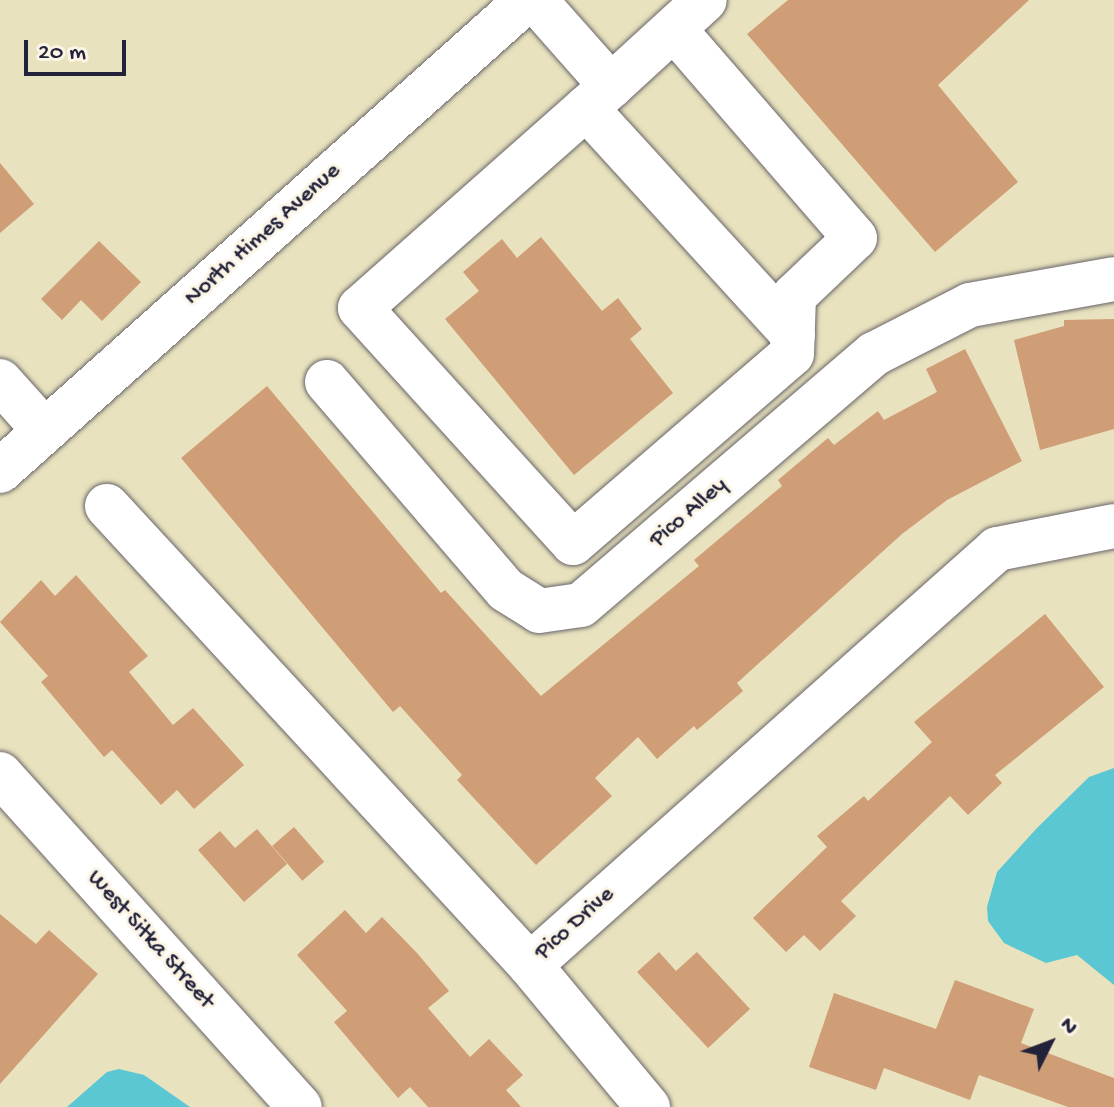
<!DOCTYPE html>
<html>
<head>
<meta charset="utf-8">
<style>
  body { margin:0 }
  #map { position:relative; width:1114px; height:1107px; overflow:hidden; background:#e9e2be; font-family:"Gochi Hand",sans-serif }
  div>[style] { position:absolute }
  .water>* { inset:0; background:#5bc7d3 }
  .building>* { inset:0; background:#cf9d76; transform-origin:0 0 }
  .roads { filter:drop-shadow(0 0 2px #686569) drop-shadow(0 0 2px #686569) }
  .minor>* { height:44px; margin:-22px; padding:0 22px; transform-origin:22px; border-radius:22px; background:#fff }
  span { translate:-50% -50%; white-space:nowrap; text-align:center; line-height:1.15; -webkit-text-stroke:6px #fcf5e5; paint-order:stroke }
  .street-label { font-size:24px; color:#22223b }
  .north { position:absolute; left:1010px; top:1003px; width:80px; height:80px; -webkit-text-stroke:6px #fcf5e5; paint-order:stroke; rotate:48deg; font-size:22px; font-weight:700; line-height:32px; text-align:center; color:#22223b }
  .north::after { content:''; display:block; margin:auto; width:28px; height:36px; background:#22223b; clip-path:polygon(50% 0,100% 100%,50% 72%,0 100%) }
  .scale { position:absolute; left:24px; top:40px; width:102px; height:36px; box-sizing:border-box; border:4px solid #22223b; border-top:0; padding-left:10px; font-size:24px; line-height:28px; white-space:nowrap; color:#22223b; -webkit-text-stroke:6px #fcf5e5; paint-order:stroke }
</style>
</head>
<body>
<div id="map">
  <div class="water">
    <div style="clip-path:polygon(1114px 768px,1114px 985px,1077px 955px,1046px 963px,1004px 943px,988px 921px,987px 907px,997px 872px,1037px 828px,1089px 777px)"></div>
    <div style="clip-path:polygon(119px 1069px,144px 1075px,190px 1107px,67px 1107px,107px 1072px)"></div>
  </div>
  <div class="building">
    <div style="clip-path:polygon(788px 0,1029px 0,938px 85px,1018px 182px,935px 252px,747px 34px)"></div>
    <div style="clip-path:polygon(0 163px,34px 204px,0 233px)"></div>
    <div style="clip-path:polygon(541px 237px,602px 311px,618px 298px,642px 329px,630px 339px,673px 393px,574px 475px,445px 319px,479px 291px,463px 272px,502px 239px,517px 258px)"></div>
    <div style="clip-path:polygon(99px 241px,141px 282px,102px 321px,81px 300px,62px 320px,41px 299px)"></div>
    <div style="clip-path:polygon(1114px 319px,1114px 429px,1040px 450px,1014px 340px,1064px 326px,1064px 320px)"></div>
    <div style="clip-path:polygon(965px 349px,1022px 461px,947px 500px,902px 534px,737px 683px,743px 691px,697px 730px,694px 726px,657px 759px,638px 737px,595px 778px,612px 796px,536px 865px,457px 780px,462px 775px,400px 706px,393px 712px,181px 458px,267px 386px,441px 593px,445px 590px,541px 696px,699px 566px,694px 560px,782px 486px,778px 480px,828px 438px,834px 445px,878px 411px,884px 420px,937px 392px,926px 369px)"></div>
    <div style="clip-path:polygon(76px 575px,148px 656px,129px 672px,173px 725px,193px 708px,244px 765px,194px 809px,177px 790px,161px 805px,112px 750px,104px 757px,41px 682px,48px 676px,0 622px,41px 580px,55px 596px)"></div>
    <div style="clip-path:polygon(1045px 614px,1104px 687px,995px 775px,1002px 783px,968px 815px,950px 796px,841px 901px,856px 916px,820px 951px,804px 935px,786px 952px,753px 918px,827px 847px,817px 836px,864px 796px,868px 801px,932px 742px,914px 722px)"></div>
    <div style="left:294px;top:827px;width:46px;height:29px;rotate:49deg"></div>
    <div style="clip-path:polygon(257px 829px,287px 864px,244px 902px,198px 850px,220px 831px,235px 848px)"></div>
    <div style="clip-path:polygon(345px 910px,366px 933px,382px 917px,417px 953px,449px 991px,428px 1008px,470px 1057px,489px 1039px,523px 1075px,506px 1090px,521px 1107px,428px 1107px,410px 1087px,398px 1098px,334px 1022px,347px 1011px,297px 955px)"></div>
    <div style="clip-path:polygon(0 914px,36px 944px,49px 930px,98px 974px,0 1084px)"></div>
    <div style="clip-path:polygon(659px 952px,676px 971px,697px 952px,750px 1009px,708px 1048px,637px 972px)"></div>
    <div style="clip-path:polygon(955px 980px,1034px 1009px,1021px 1043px,1114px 1078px,1114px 1107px,1068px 1107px,979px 1075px,970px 1100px,884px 1068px,876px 1090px,809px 1067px,834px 993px,936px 1029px)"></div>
  </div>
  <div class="roads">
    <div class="minor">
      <div style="left:535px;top:0;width:115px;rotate:48.5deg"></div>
      <div style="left:611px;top:86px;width:127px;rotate:-42.5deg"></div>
      <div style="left:611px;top:86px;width:335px;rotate:138.5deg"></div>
      <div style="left:360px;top:308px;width:317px;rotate:47.8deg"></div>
      <div style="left:573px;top:543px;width:289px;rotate:-40.8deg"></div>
      <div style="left:792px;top:354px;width:58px;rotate:-88deg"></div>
      <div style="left:794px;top:296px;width:84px;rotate:-43.6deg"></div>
      <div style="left:855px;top:238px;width:276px;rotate:-130.9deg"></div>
      <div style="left:586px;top:108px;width:307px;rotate:47.6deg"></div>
      <div style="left:0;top:381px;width:64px;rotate:48.1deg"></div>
      <div style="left:327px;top:382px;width:274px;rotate:49.3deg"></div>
      <div style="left:506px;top:590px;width:39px;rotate:32deg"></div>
      <div style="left:539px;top:611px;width:42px;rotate:-8.1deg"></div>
      <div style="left:581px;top:605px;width:386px;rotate:-40.6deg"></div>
      <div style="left:874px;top:354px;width:108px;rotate:-27deg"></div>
      <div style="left:970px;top:305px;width:146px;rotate:-10.2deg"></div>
      <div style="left:0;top:471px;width:707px;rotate:-41.79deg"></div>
      <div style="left:107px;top:506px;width:624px;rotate:47.34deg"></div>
      <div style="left:530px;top:965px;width:625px;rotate:-41.69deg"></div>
      <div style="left:997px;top:549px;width:119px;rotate:-11.1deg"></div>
      <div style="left:0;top:774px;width:448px;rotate:48deg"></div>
      <div style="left:530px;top:965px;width:185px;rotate:50.3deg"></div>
    </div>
  </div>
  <div class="street-label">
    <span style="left:263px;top:235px;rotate:-42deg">North Himes Avenue</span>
    <span style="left:689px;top:513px;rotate:-41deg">Pico Alley</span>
    <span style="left:575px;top:924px;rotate:-42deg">Pico Drive</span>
    <span style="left:150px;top:940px;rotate:48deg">West Sitka Street</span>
  </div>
  <div class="north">N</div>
  <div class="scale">20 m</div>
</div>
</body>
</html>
